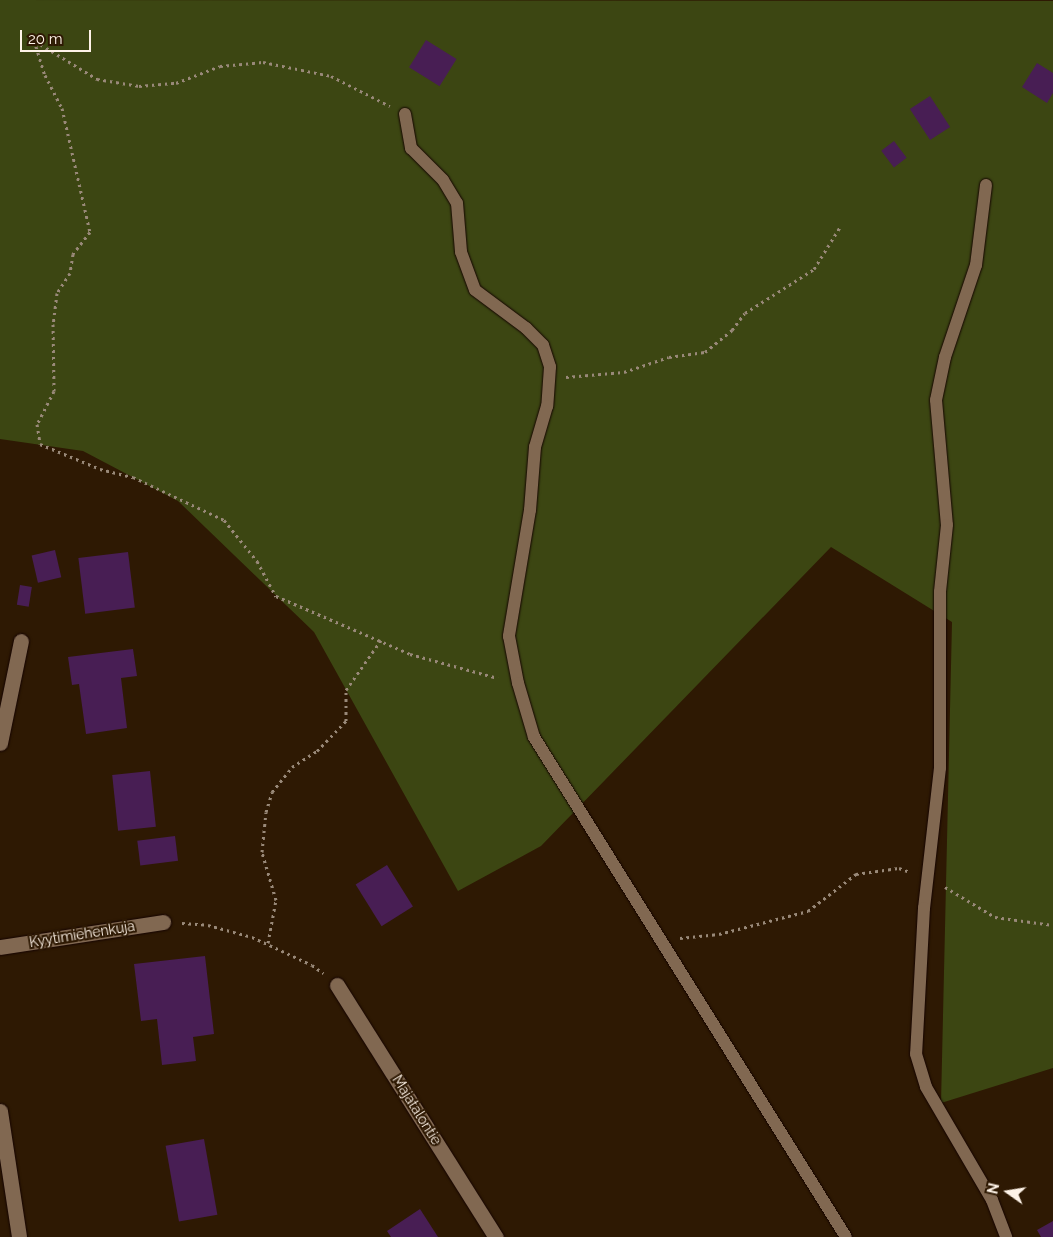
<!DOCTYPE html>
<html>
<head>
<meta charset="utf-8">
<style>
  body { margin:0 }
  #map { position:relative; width:1053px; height:1237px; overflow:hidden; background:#2e1903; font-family:Raleway,sans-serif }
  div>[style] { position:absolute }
  .green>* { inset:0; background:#3c4612 }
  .building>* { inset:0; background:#481e54; transform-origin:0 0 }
  .path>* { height:3px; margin-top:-1.5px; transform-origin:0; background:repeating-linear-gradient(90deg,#998979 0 2.5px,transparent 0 6.5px) }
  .roads { filter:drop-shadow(0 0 1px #150400) drop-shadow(0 0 1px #150400) }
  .lane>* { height:12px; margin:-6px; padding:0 6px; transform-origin:6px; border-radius:6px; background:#816851 }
  .street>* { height:15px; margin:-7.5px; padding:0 7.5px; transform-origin:7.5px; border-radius:7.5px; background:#816851 }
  span { translate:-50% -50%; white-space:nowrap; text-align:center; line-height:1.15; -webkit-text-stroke:4px #2e1903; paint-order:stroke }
  .street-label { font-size:14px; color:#fef3e8 }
  .north { position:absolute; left:983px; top:1167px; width:50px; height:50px; -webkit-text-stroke:4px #2e1903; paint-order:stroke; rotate:283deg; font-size:14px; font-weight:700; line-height:20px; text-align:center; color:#fef3e8 }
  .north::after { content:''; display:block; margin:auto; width:18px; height:22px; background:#fef3e8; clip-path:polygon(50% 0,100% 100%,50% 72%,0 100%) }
  .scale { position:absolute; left:20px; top:30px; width:71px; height:22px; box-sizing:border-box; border:2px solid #fef3e8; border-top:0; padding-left:6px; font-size:15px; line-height:18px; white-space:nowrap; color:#fef3e8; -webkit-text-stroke:4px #2e1903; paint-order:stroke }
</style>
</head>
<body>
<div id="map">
  <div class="green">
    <div style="clip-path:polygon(0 0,1053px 1px,1053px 1068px,941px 1103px,952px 622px,831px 547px,541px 846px,458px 891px,314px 632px,178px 501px,83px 451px,0 439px)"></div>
  </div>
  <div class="building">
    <div style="left:426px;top:40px;width:36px;height:32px;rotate:32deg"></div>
    <div style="clip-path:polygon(1037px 63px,1053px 73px,1053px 93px,1047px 103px,1022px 87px)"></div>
    <div style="left:930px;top:96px;width:37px;height:24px;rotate:57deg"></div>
    <div style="left:894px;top:141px;width:21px;height:16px;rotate:53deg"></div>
    <div style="left:55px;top:550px;width:28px;height:24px;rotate:77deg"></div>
    <div style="left:128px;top:552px;width:56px;height:50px;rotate:83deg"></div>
    <div style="left:20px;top:585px;width:12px;height:20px;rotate:9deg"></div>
    <div style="clip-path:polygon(133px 649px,137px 676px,121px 678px,127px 728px,86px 734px,79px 684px,72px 685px,68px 657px)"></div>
    <div style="left:150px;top:771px;width:56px;height:38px;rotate:84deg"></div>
    <div style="left:175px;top:836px;width:25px;height:38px;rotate:83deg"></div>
    <div style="left:387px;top:865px;width:49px;height:37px;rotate:58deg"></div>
    <div style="clip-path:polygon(205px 956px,214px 1034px,193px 1037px,196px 1061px,162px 1065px,157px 1019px,141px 1021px,134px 964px)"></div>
    <div style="left:204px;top:1139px;width:77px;height:39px;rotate:80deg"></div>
    <div style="clip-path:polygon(420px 1209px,438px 1237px,391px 1237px,387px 1231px)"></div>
    <div style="clip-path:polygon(1053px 1221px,1053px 1237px,1041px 1237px,1037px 1230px)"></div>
  </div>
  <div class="path">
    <div style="left:34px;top:40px;width:37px;rotate:73deg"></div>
    <div style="left:45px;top:75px;width:37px;rotate:63deg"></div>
    <div style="left:62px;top:108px;width:127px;rotate:77.3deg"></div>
    <div style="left:90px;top:232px;width:28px;rotate:128deg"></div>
    <div style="left:73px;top:254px;width:19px;rotate:99deg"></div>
    <div style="left:70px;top:273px;width:24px;rotate:123deg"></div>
    <div style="left:57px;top:293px;width:31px;rotate:97deg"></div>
    <div style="left:53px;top:324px;width:67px;rotate:89.1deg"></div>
    <div style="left:54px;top:391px;width:37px;rotate:117deg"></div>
    <div style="left:37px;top:424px;width:20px;rotate:81deg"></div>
    <div style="left:40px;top:444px;width:65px;rotate:22.6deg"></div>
    <div style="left:100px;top:469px;width:34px;rotate:14deg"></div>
    <div style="left:133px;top:477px;width:101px;rotate:25.3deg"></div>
    <div style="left:224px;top:520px;width:53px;rotate:51.2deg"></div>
    <div style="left:257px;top:561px;width:40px;rotate:62deg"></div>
    <div style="left:276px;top:596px;width:146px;rotate:23.4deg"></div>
    <div style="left:410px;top:654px;width:91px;rotate:15.3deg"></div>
    <div style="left:35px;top:41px;width:73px;rotate:31.5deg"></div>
    <div style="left:97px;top:79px;width:43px;rotate:9.5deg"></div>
    <div style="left:139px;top:86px;width:37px;rotate:-5deg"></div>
    <div style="left:176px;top:83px;width:47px;rotate:-21.1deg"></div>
    <div style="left:220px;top:66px;width:43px;rotate:-5.3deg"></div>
    <div style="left:263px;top:62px;width:69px;rotate:11.6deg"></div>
    <div style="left:331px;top:76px;width:66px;rotate:27deg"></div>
    <div style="left:566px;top:377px;width:58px;rotate:-4.9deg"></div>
    <div style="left:624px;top:372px;width:47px;rotate:-18.4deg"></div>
    <div style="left:669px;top:357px;width:36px;rotate:-8deg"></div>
    <div style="left:705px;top:352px;width:35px;rotate:-39deg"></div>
    <div style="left:732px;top:330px;width:21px;rotate:-53deg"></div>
    <div style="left:745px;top:313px;width:82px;rotate:-32.5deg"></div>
    <div style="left:814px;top:269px;width:49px;rotate:-58.2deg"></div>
    <div style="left:945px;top:887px;width:58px;rotate:31deg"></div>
    <div style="left:995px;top:917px;width:59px;rotate:7.9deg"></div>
    <div style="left:182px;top:923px;width:26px;rotate:4deg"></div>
    <div style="left:208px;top:925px;width:46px;rotate:15.3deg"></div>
    <div style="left:252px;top:937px;width:66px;rotate:25deg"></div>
    <div style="left:312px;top:965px;width:14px;rotate:36deg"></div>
    <div style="left:680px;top:938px;width:39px;rotate:-6deg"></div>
    <div style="left:719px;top:934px;width:92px;rotate:-14.5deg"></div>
    <div style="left:808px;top:911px;width:61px;rotate:-37.6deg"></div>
    <div style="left:856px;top:874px;width:43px;rotate:-7.9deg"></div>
    <div style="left:899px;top:868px;width:12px;rotate:20deg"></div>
    <div style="left:268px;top:943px;width:44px;rotate:-79.5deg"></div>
    <div style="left:276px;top:900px;width:50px;rotate:-106.3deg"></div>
    <div style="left:262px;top:852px;width:40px;rotate:-84.3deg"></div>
    <div style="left:266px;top:812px;width:21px;rotate:-73deg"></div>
    <div style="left:272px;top:792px;width:32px;rotate:-51deg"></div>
    <div style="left:292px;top:767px;width:30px;rotate:-33deg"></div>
    <div style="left:317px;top:751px;width:42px;rotate:-46deg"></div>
    <div style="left:346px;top:721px;width:31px;rotate:-90deg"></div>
    <div style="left:346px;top:690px;width:61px;rotate:-55deg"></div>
  </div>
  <div class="roads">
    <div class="lane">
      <div style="left:405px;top:114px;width:35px;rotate:80deg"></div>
      <div style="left:411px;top:148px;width:45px;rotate:45deg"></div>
      <div style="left:443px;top:180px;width:27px;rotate:59deg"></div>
      <div style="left:457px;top:203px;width:49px;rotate:85.3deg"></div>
      <div style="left:461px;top:252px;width:40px;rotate:69.8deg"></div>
      <div style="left:475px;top:290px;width:64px;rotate:36.7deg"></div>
      <div style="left:526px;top:328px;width:24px;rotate:45deg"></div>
      <div style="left:543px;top:345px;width:23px;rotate:72deg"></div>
      <div style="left:550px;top:367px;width:39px;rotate:94deg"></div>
      <div style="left:547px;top:406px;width:43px;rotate:106.3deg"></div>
      <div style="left:535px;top:447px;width:63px;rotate:94.5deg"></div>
      <div style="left:530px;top:510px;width:128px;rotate:99.5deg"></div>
      <div style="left:509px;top:636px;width:48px;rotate:79.2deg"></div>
      <div style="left:518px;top:683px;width:56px;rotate:73.5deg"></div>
      <div style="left:534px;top:737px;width:589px;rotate:58.04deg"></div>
      <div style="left:986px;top:185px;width:81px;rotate:97.1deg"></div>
      <div style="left:976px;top:265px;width:97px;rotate:108.6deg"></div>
      <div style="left:945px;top:357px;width:44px;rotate:101.8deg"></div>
      <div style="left:936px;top:400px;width:125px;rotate:85deg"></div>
      <div style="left:947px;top:525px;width:67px;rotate:96deg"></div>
      <div style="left:940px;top:592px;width:176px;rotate:90deg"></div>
      <div style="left:940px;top:768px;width:141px;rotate:96.5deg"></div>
      <div style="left:924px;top:908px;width:146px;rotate:93.1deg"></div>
      <div style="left:916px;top:1054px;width:34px;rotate:73deg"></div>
      <div style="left:926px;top:1087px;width:131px;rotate:59.7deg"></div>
      <div style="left:992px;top:1200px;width:40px;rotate:69deg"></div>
    </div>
    <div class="street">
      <div style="left:0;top:743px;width:104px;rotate:-78.4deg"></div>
      <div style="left:0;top:947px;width:165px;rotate:-8.7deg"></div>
      <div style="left:337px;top:985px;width:298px;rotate:57.8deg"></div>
      <div style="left:0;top:1111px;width:127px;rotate:81.4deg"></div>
    </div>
  </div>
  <div class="street-label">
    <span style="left:82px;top:934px;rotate:-9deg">Kyytimiehenkuja</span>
    <span style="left:417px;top:1110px;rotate:58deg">Majatalontie</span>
  </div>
  <div class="north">N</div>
  <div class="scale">20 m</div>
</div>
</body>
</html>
